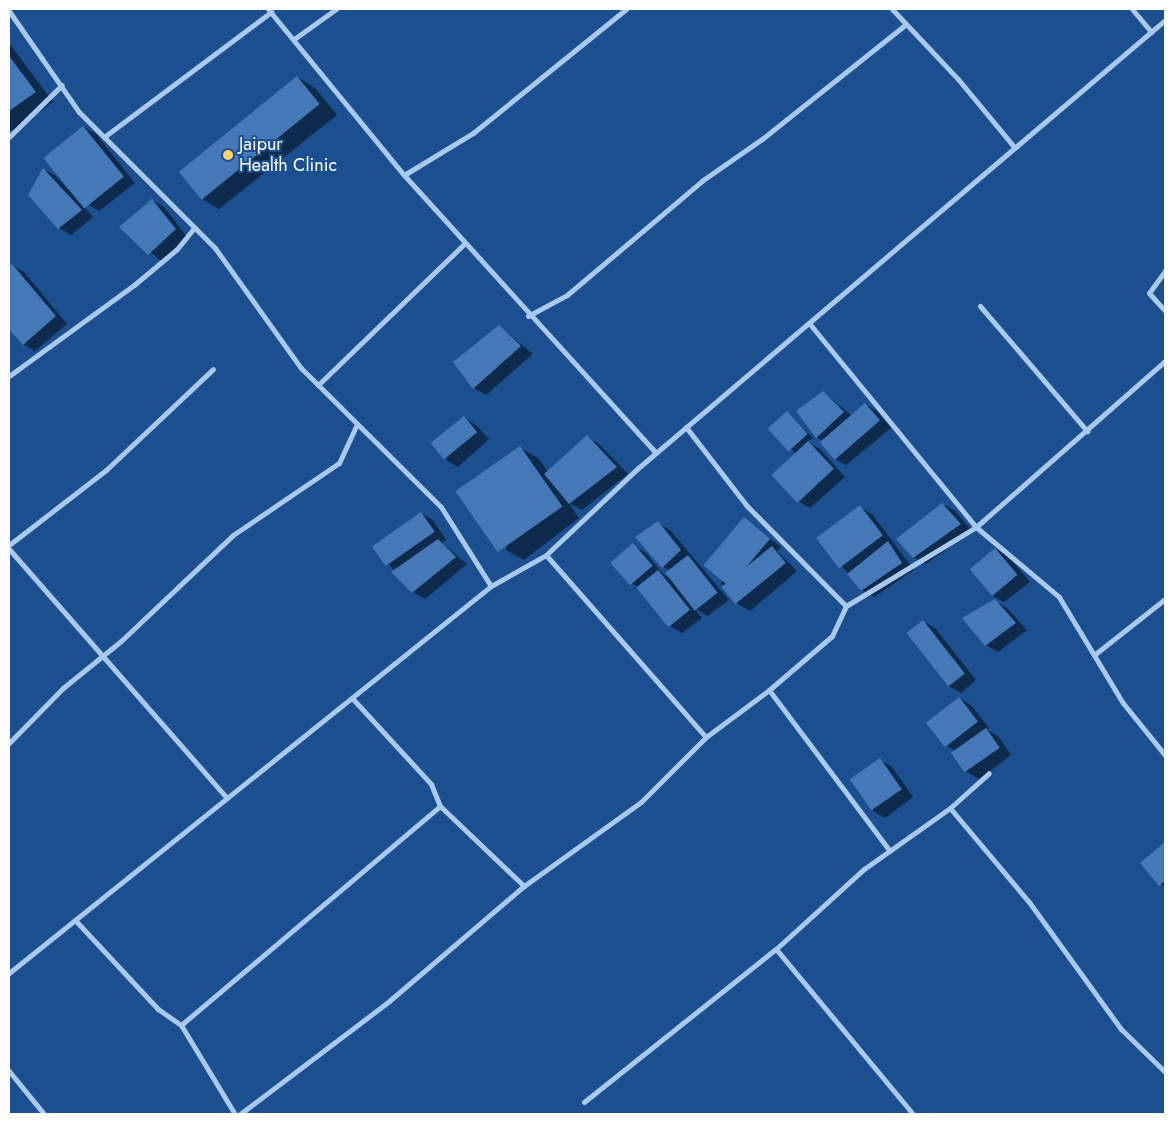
<!DOCTYPE html>
<html>
<head>
<meta charset="utf-8">
<style>
  body { margin:0 }
  #map { position:relative; width:1174px; height:1123px; overflow:hidden; background:#1b4f8f; font-family:Jost,sans-serif }
  div>[style] { position:absolute }
  .shadow>* { inset:0; background:#0007 }
  .building>* { inset:0; background:#4478b7; transform-origin:0 0 }
  .minor>* { height:5px; margin:-2.5px; padding:0 2.5px; transform-origin:2.5px; border-radius:2.5px; background:#a9c9ee }
  .dots>* { width:14px; height:14px; translate:-50% -50%; box-sizing:border-box; border:2px solid #1b4f8f; border-radius:50% }
  span { translate:-50% -50%; white-space:nowrap; text-align:center; line-height:1.15; -webkit-text-stroke:4px #1b4f8f; paint-order:stroke }
  .poi-label { font-size:18px; color:#fff }
  .left { translate:0 -50%; text-align:left }
  .frame { position:absolute; inset:0; border:10px solid #fff; pointer-events:none }
</style>
</head>
<body>
<div id="map">
  <div class="shadow">
    <div style="clip-path:polygon(9px 43px,53px 102px,13px 131px,9px 129px)"></div>
    <div style="clip-path:polygon(297px 77px,315px 88px,337px 115px,219px 209px,201px 198px)"></div>
    <div style="clip-path:polygon(84px 127px,96px 134px,135px 183px,99px 211px,87px 204px)"></div>
    <div style="clip-path:polygon(44px 169px,56px 176px,93px 217px,71px 235px,59px 228px,29px 195px)"></div>
    <div style="clip-path:polygon(152px 200px,164px 207px,187px 237px,161px 261px,121px 227px)"></div>
    <div style="clip-path:polygon(12px 265px,24px 272px,67px 324px,35px 351px,23px 344px,9px 328px,9px 269px)"></div>
    <div style="clip-path:polygon(499px 326px,533px 354px,486px 395px,474px 388px,455px 362px)"></div>
    <div style="clip-path:polygon(823px 392px,852px 416px,865px 404px,877px 411px,891px 428px,846px 465px,834px 458px,798px 412px)"></div>
    <div style="clip-path:polygon(788px 413px,813px 438px,807px 442px,820px 449px,845px 477px,810px 508px,798px 501px,795px 453px,769px 427px)"></div>
    <div style="clip-path:polygon(464px 418px,476px 425px,489px 439px,458px 467px,446px 460px)"></div>
    <div style="clip-path:polygon(587px 437px,599px 444px,628px 474px,582px 510px,569px 503px,579px 518px,524px 560px,506px 550px,520px 448px,538px 458px,548px 472px)"></div>
    <div style="clip-path:polygon(942px 504px,955px 511px,972px 531px,926px 564px,914px 557px)"></div>
    <div style="clip-path:polygon(860px 507px,872px 514px,914px 570px,874px 597px,862px 590px,819px 539px)"></div>
    <div style="clip-path:polygon(421px 513px,433px 520px,446px 540px,442px 543px,467px 564px,425px 599px,413px 592px,376px 550px)"></div>
    <div style="clip-path:polygon(744px 519px,781px 547px,777px 551px,797px 571px,750px 611px,738px 604px,728px 588px,721px 584px)"></div>
    <div style="clip-path:polygon(658px 523px,670px 530px,729px 600px,708px 616px,694px 608px,702px 618px,682px 633px,670px 626px,640px 588px,631px 583px,633px 545px,645px 552px,663px 574px,672px 580px,670px 571px,663px 567px)"></div>
    <div style="clip-path:polygon(996px 549px,1008px 556px,1030px 582px,1004px 602px,991px 595px)"></div>
    <div style="clip-path:polygon(995px 601px,1007px 608px,1027px 630px,998px 652px,986px 645px)"></div>
    <div style="clip-path:polygon(923px 621px,935px 628px,976px 680px,961px 693px,949px 686px)"></div>
    <div style="clip-path:polygon(959px 698px,971px 705px,989px 728px,987px 730px,998px 736px,1011px 755px,979px 779px,967px 772px,957px 752px,945px 745px)"></div>
    <div style="clip-path:polygon(880px 760px,892px 767px,913px 797px,885px 818px,873px 811px)"></div>
    <div style="clip-path:polygon(1165px 843px,1165px 888px,1142px 863px)"></div>
  </div>
  <div class="building">
    <div style="clip-path:polygon(9px 56px,36px 92px,9px 111px)"></div>
    <div style="left:297px;top:76px;width:36px;height:152px;rotate:51deg"></div>
    <div style="left:83px;top:126px;width:65px;height:51px;rotate:51deg"></div>
    <div style="clip-path:polygon(43px 168px,82px 210px,58px 229px,28px 195px)"></div>
    <div style="clip-path:polygon(152px 199px,176px 229px,148px 255px,119px 227px)"></div>
    <div style="clip-path:polygon(12px 264px,56px 316px,23px 345px,9px 329px,9px 267px)"></div>
    <div style="clip-path:polygon(499px 325px,521px 346px,473px 389px,453px 362px)"></div>
    <div style="clip-path:polygon(823px 391px,844px 412px,816px 438px,796px 411px)"></div>
    <div style="left:865px;top:403px;width:23px;height:60px;rotate:49deg"></div>
    <div style="left:787px;top:411px;width:31px;height:26px;rotate:48deg"></div>
    <div style="left:464px;top:416px;width:21px;height:43px;rotate:51deg"></div>
    <div style="clip-path:polygon(587px 435px,617px 467px,569px 504px,544px 474px)"></div>
    <div style="left:808px;top:441px;width:38px;height:50px;rotate:47deg"></div>
    <div style="left:520px;top:446px;width:74px;height:79px;rotate:55deg"></div>
    <div style="clip-path:polygon(942px 503px,961px 524px,913px 558px,896px 539px)"></div>
    <div style="left:860px;top:505px;width:38px;height:55px;rotate:53deg"></div>
    <div style="left:421px;top:512px;width:24px;height:60px;rotate:55deg"></div>
    <div style="left:744px;top:517px;width:34px;height:63px;rotate:40deg"></div>
    <div style="clip-path:polygon(658px 521px,681px 550px,662px 568px,635px 537px)"></div>
    <div style="clip-path:polygon(438px 539px,456px 557px,412px 593px,391px 572px)"></div>
    <div style="clip-path:polygon(888px 541px,902px 563px,861px 591px,847px 574px)"></div>
    <div style="left:633px;top:543px;width:30px;height:30px;rotate:49deg"></div>
    <div style="left:772px;top:546px;width:22px;height:65px;rotate:51deg"></div>
    <div style="left:995px;top:548px;width:35px;height:33px;rotate:50deg"></div>
    <div style="left:688px;top:555px;width:48px;height:29px;rotate:52deg"></div>
    <div style="left:658px;top:570px;width:51px;height:28px;rotate:51deg"></div>
    <div style="clip-path:polygon(995px 599px,1016px 623px,985px 646px,962px 618px)"></div>
    <div style="left:923px;top:620px;width:68px;height:21px;rotate:52deg"></div>
    <div style="left:959px;top:697px;width:31px;height:42px;rotate:52deg"></div>
    <div style="left:986px;top:728px;width:24px;height:43px;rotate:55deg"></div>
    <div style="left:880px;top:758px;width:38px;height:37px;rotate:55deg"></div>
    <div style="clip-path:polygon(1165px 842px,1165px 881px,1159px 886px,1140px 863px)"></div>
  </div>
  <div class="minor">
    <div style="left:268px;top:9px;width:215px;rotate:50.7deg"></div>
    <div style="left:404px;top:175px;width:375px;rotate:47.8deg"></div>
    <div style="left:892px;top:9px;width:96px;rotate:46.7deg"></div>
    <div style="left:958px;top:79px;width:89px;rotate:50.4deg"></div>
    <div style="left:1132px;top:9px;width:30px;rotate:50deg"></div>
    <div style="left:9px;top:11px;width:123px;rotate:55.3deg"></div>
    <div style="left:79px;top:112px;width:192px;rotate:45deg"></div>
    <div style="left:215px;top:248px;width:148px;rotate:54.4deg"></div>
    <div style="left:301px;top:368px;width:197px;rotate:44.8deg"></div>
    <div style="left:441px;top:507px;width:93px;rotate:57.7deg"></div>
    <div style="left:294px;top:39px;width:52px;rotate:-35.5deg"></div>
    <div style="left:9px;top:137px;width:74px;rotate:-44.5deg"></div>
    <div style="left:104px;top:137px;width:209px;rotate:-36.8deg"></div>
    <div style="left:404px;top:175px;width:81px;rotate:-31.3deg"></div>
    <div style="left:473px;top:133px;width:197px;rotate:-39deg"></div>
    <div style="left:1165px;top:271px;width:27px;rotate:126deg"></div>
    <div style="left:1149px;top:293px;width:24px;rotate:48deg"></div>
    <div style="left:980px;top:306px;width:165px;rotate:49.4deg"></div>
    <div style="left:528px;top:316px;width:44px;rotate:-28.3deg"></div>
    <div style="left:567px;top:295px;width:178px;rotate:-40.2deg"></div>
    <div style="left:703px;top:180px;width:72px;rotate:-34.8deg"></div>
    <div style="left:762px;top:139px;width:184px;rotate:-38.6deg"></div>
    <div style="left:809px;top:323px;width:264px;rotate:50.7deg"></div>
    <div style="left:976px;top:527px;width:252px;rotate:-41.3deg"></div>
    <div style="left:9px;top:376px;width:155px;rotate:-36.1deg"></div>
    <div style="left:134px;top:285px;width:56px;rotate:-39.9deg"></div>
    <div style="left:177px;top:249px;width:28px;rotate:-51deg"></div>
    <div style="left:318px;top:385px;width:204px;rotate:-44deg"></div>
    <div style="left:9px;top:545px;width:123px;rotate:-37.7deg"></div>
    <div style="left:106px;top:470px;width:147px;rotate:-43.3deg"></div>
    <div style="left:9px;top:549px;width:331px;rotate:48.8deg"></div>
    <div style="left:546px;top:555px;width:242px;rotate:48.7deg"></div>
    <div style="left:846px;top:606px;width:152px;rotate:-31.3deg"></div>
    <div style="left:976px;top:527px;width:109px;rotate:40.1deg"></div>
    <div style="left:1059px;top:597px;width:124px;rotate:58.9deg"></div>
    <div style="left:1123px;top:703px;width:67px;rotate:51.1deg"></div>
    <div style="left:1094px;top:655px;width:90px;rotate:-38.3deg"></div>
    <div style="left:769px;top:690px;width:201px;rotate:53.1deg"></div>
    <div style="left:352px;top:698px;width:117px;rotate:47.4deg"></div>
    <div style="left:431px;top:784px;width:24px;rotate:68deg"></div>
    <div style="left:440px;top:806px;width:116px;rotate:43.6deg"></div>
    <div style="left:9px;top:743px;width:77px;rotate:-45.5deg"></div>
    <div style="left:63px;top:688px;width:75px;rotate:-39deg"></div>
    <div style="left:121px;top:641px;width:154px;rotate:-43.4deg"></div>
    <div style="left:233px;top:535px;width:128px;rotate:-34.2deg"></div>
    <div style="left:339px;top:463px;width:43px;rotate:-65.2deg"></div>
    <div style="left:950px;top:808px;width:123px;rotate:50deg"></div>
    <div style="left:1029px;top:902px;width:157px;rotate:54.1deg"></div>
    <div style="left:1121px;top:1029px;width:62px;rotate:44.3deg"></div>
    <div style="left:75px;top:920px;width:122px;rotate:47deg"></div>
    <div style="left:158px;top:1009px;width:28px;rotate:35deg"></div>
    <div style="left:181px;top:1025px;width:104px;rotate:58.8deg"></div>
    <div style="left:9px;top:973px;width:618px;rotate:-38.76deg"></div>
    <div style="left:491px;top:586px;width:63px;rotate:-29.4deg"></div>
    <div style="left:546px;top:555px;width:125px;rotate:-43.4deg"></div>
    <div style="left:637px;top:469px;width:693px;rotate:-40.38deg"></div>
    <div style="left:181px;top:1025px;width:339px;rotate:-40.2deg"></div>
    <div style="left:9px;top:1071px;width:55px;rotate:50.9deg"></div>
    <div style="left:584px;top:1102px;width:246px;rotate:-38.6deg"></div>
    <div style="left:240px;top:1114px;width:186px;rotate:-37.1deg"></div>
    <div style="left:388px;top:1002px;width:179px;rotate:-40.5deg"></div>
    <div style="left:524px;top:886px;width:144px;rotate:-35.7deg"></div>
    <div style="left:641px;top:802px;width:92px;rotate:-45deg"></div>
    <div style="left:706px;top:737px;width:79px;rotate:-36.7deg"></div>
    <div style="left:769px;top:690px;width:83px;rotate:-40.6deg"></div>
    <div style="left:832px;top:636px;width:33px;rotate:-65deg"></div>
    <div style="left:846px;top:606px;width:141px;rotate:-134.7deg"></div>
    <div style="left:747px;top:506px;width:100px;rotate:-127.7deg"></div>
    <div style="left:913px;top:1114px;width:214px;rotate:-129.7deg"></div>
    <div style="left:776px;top:949px;width:119px;rotate:-42.3deg"></div>
    <div style="left:864px;top:869px;width:105px;rotate:-35.3deg"></div>
    <div style="left:950px;top:808px;width:52px;rotate:-41.9deg"></div>
  </div>
  <div class="dots">
    <div style="left:228px;top:155px;background:#ffd166"></div>
  </div>
  <div class="poi-label">
    <span class="left" style="left:239px;top:155px">Jaipur<br>Health Clinic</span>
  </div>
  <div class="frame"></div>
</div>
</body>
</html>
